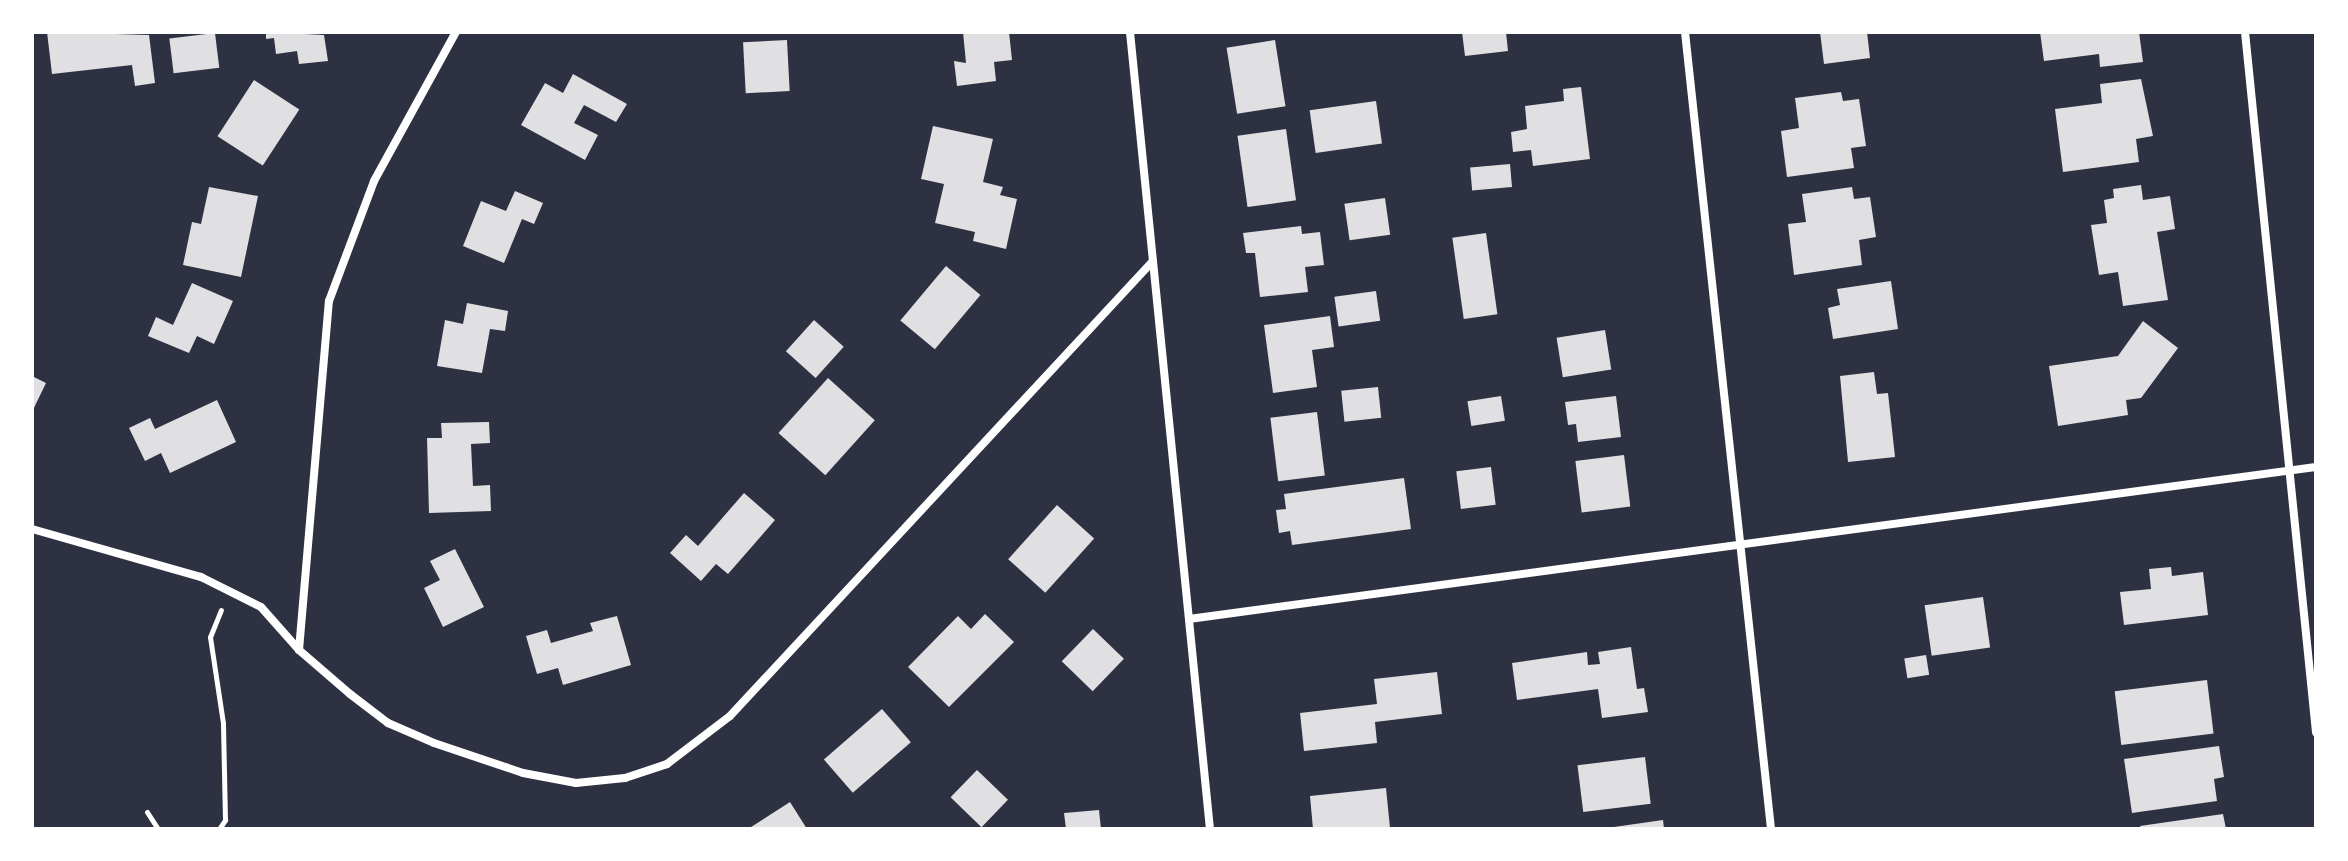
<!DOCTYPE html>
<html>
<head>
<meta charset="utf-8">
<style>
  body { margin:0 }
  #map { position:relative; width:2348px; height:861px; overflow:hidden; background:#2d3142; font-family:"Work Sans",sans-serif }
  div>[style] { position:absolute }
  .building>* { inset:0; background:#e0e0e3; transform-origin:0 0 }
  .path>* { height:5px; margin:-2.5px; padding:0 2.5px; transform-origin:2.5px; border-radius:2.5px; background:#fff }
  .minor>* { height:8px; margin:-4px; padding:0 4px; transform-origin:4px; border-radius:4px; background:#fff }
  span { translate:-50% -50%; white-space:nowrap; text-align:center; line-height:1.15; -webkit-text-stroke:8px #fff; paint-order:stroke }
  .frame { position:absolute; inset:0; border:34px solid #fff; pointer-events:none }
</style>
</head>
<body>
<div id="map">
  <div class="building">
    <div style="clip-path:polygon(47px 32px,149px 35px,155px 83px,135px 86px,132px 65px,52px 74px)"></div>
    <div style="clip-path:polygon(266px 32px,324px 35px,328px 61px,299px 64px,297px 51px,276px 54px,274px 38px,266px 39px)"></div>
    <div style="clip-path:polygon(963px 32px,1009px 32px,1012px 60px,994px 62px,996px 81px,957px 86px,954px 61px,966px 63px)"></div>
    <div style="clip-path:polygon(1462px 32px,1506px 32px,1508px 51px,1465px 56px)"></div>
    <div style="clip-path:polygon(1820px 32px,1867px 32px,1870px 58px,1824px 64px)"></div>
    <div style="clip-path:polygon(2040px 32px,2139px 32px,2143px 62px,2100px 67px,2099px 54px,2044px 61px)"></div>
    <div style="left:215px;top:33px;width:35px;height:46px;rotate:83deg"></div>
    <div style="left:787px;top:40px;width:51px;height:44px;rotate:87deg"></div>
    <div style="left:1275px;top:40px;width:67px;height:49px;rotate:81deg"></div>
    <div style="clip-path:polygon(573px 74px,627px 104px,616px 122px,584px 105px,574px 123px,598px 135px,585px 160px,521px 125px,545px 83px,563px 93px)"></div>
    <div style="clip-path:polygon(2141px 79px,2153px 136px,2136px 139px,2139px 162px,2063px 172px,2055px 109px,2102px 103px,2100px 84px)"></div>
    <div style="left:254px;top:80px;width:54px;height:67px;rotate:33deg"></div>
    <div style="clip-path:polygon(1581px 87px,1590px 159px,1533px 166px,1531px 150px,1513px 152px,1511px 132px,1527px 129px,1525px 106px,1564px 101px,1563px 89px)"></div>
    <div style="clip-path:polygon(1841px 92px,1843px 101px,1859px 99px,1866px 146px,1851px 148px,1854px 168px,1787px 177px,1781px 131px,1799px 128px,1795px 98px)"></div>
    <div style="left:1376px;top:101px;width:43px;height:67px;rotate:82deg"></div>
    <div style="clip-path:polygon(933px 126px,993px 139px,983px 182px,1003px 187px,1000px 195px,1017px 199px,1006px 249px,973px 241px,975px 232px,935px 223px,944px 184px,921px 179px)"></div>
    <div style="left:1286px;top:129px;width:72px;height:49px;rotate:82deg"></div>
    <div style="left:1510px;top:164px;width:23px;height:40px;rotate:85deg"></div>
    <div style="clip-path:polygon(2141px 185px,2143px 200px,2170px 196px,2175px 229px,2157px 232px,2168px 300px,2123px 306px,2118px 272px,2099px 275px,2091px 225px,2107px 223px,2104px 200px,2114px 198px,2113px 189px)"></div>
    <div style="clip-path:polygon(209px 187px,258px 196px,241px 277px,183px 265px,192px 222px,201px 224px)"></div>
    <div style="clip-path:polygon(1852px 187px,1854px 199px,1870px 197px,1876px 237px,1859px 240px,1862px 265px,1794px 275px,1788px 224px,1806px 222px,1802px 194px)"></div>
    <div style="clip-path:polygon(515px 191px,543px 203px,534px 224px,522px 219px,504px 263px,463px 246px,481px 201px,506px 211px)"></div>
    <div style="left:1385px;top:198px;width:37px;height:41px;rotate:82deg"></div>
    <div style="clip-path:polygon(1301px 226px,1302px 234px,1320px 232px,1324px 265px,1305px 267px,1308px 292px,1260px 297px,1255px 253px,1246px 253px,1243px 233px)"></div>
    <div style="left:1486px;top:233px;width:82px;height:34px;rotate:82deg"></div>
    <div style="left:946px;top:266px;width:45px;height:71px;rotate:40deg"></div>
    <div style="clip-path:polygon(1891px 281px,1898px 329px,1833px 339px,1828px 308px,1840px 305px,1837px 289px)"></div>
    <div style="clip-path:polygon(192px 283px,233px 301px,214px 344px,197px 336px,189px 353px,148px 336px,156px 317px,173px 325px)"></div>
    <div style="left:1376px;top:291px;width:30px;height:42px;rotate:82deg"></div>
    <div style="clip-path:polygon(467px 303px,508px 311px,505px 331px,490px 329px,482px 373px,437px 366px,445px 320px,463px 324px)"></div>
    <div style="clip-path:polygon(1330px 316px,1334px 347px,1312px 350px,1317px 387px,1273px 393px,1264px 325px)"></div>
    <div style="left:814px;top:320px;width:40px;height:42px;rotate:42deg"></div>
    <div style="clip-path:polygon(2143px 321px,2178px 348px,2141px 398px,2126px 400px,2128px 415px,2058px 426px,2049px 366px,2118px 356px)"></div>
    <div style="left:1605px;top:330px;width:40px;height:49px;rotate:81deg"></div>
    <div style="clip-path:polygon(1874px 372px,1877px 394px,1888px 393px,1895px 457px,1848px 462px,1840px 376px)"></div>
    <div style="clip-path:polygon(32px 376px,46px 383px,32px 412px)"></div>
    <div style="left:828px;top:378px;width:63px;height:74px;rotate:42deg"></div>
    <div style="left:1378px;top:387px;width:31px;height:37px;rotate:84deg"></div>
    <div style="left:1501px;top:396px;width:25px;height:34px;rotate:81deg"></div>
    <div style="clip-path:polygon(1616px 396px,1621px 437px,1578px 442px,1576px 424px,1568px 425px,1565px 402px)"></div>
    <div style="clip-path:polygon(217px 400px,236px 442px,170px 473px,161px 453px,145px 461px,129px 428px,150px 418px,155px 429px)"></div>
    <div style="left:1317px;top:412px;width:64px;height:47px;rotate:83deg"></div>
    <div style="clip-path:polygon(489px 422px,490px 443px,471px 444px,473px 486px,490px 485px,491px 511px,429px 513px,427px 438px,442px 438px,441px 423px)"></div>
    <div style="left:1624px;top:455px;width:52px;height:49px;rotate:83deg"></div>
    <div style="left:1491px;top:467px;width:38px;height:35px;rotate:83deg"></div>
    <div style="clip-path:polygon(1404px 478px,1411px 529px,1292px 545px,1290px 531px,1279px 533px,1276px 510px,1286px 509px,1284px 494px)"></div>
    <div style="clip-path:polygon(744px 493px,775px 520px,728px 574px,716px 564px,701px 581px,670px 553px,686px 535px,698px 546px)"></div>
    <div style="left:1057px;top:505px;width:50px;height:73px;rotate:42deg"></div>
    <div style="clip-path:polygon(455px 549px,484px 607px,443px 627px,424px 588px,440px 580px,430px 561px)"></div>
    <div style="clip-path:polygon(2171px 567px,2172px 576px,2203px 572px,2208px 615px,2124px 625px,2120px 592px,2151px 589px,2149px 569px)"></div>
    <div style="left:1983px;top:597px;width:51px;height:59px;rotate:82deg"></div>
    <div style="clip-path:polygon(985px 614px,1014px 642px,949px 707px,908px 667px,958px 616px,971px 629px)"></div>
    <div style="clip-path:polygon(617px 616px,631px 665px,563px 685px,558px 668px,537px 674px,526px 636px,547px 630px,551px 643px,593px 631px,590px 623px)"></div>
    <div style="left:1093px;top:629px;width:43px;height:45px;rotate:44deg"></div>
    <div style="clip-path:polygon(1631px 647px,1637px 689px,1644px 688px,1648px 712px,1602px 718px,1598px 689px,1517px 700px,1512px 663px,1587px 652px,1588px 665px,1600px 664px,1598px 652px)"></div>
    <div style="left:1926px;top:655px;width:20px;height:22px;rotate:81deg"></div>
    <div style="clip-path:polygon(1437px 672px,1442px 714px,1375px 722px,1377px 743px,1304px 751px,1300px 713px,1377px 704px,1374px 679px)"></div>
    <div style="left:2207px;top:680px;width:54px;height:93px;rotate:83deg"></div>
    <div style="left:882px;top:709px;width:44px;height:77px;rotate:49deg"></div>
    <div style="clip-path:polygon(2219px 746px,2224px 777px,2214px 779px,2217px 801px,2132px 813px,2124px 759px)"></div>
    <div style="left:1645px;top:757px;width:47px;height:68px;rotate:83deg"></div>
    <div style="left:977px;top:770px;width:43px;height:38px;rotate:44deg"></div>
    <div style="clip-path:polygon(1386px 788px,1390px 828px,1313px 829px,1310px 796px)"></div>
    <div style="clip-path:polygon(790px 802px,807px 829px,748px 829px)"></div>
    <div style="clip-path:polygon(1099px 810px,1101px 829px,1066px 829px,1064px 813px)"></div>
    <div style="clip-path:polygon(2223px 814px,2226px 829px,2141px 829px,2140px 826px)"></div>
    <div style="clip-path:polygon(1663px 820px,1664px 829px,1614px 829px,1614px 827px)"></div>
  </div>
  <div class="path">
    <div style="left:147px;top:812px;width:20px;rotate:57deg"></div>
    <div style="left:219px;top:829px;width:11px;rotate:-56deg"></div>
    <div style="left:225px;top:820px;width:97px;rotate:-91.2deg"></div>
    <div style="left:223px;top:723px;width:87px;rotate:-98.6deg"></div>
    <div style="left:210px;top:637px;width:29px;rotate:-68deg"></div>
  </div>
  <div class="minor">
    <div style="left:1130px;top:32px;width:801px;rotate:84.27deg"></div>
    <div style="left:1685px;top:32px;width:802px;rotate:83.84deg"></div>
    <div style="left:2245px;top:32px;width:704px;rotate:84.21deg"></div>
    <div style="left:32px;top:529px;width:176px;rotate:15.9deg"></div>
    <div style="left:201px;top:577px;width:67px;rotate:26.6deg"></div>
    <div style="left:261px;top:607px;width:57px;rotate:48.5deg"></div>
    <div style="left:299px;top:650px;width:67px;rotate:40.8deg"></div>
    <div style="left:350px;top:694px;width:48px;rotate:37.3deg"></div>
    <div style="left:388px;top:723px;width:50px;rotate:23.5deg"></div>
    <div style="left:434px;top:743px;width:94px;rotate:18.6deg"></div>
    <div style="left:523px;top:773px;width:54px;rotate:10.7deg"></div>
    <div style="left:576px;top:783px;width:49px;rotate:-5.8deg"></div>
    <div style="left:625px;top:778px;width:44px;rotate:-18.4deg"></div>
    <div style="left:667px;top:764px;width:79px;rotate:-37.3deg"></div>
    <div style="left:730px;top:716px;width:620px;rotate:-47.09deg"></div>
    <div style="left:1189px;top:619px;width:1137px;rotate:-7.68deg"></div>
    <div style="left:299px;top:650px;width:350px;rotate:-85.1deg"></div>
    <div style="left:329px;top:301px;width:128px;rotate:-69.4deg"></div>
    <div style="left:374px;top:181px;width:170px;rotate:-61.2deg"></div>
  </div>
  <div class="frame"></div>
</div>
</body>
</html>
